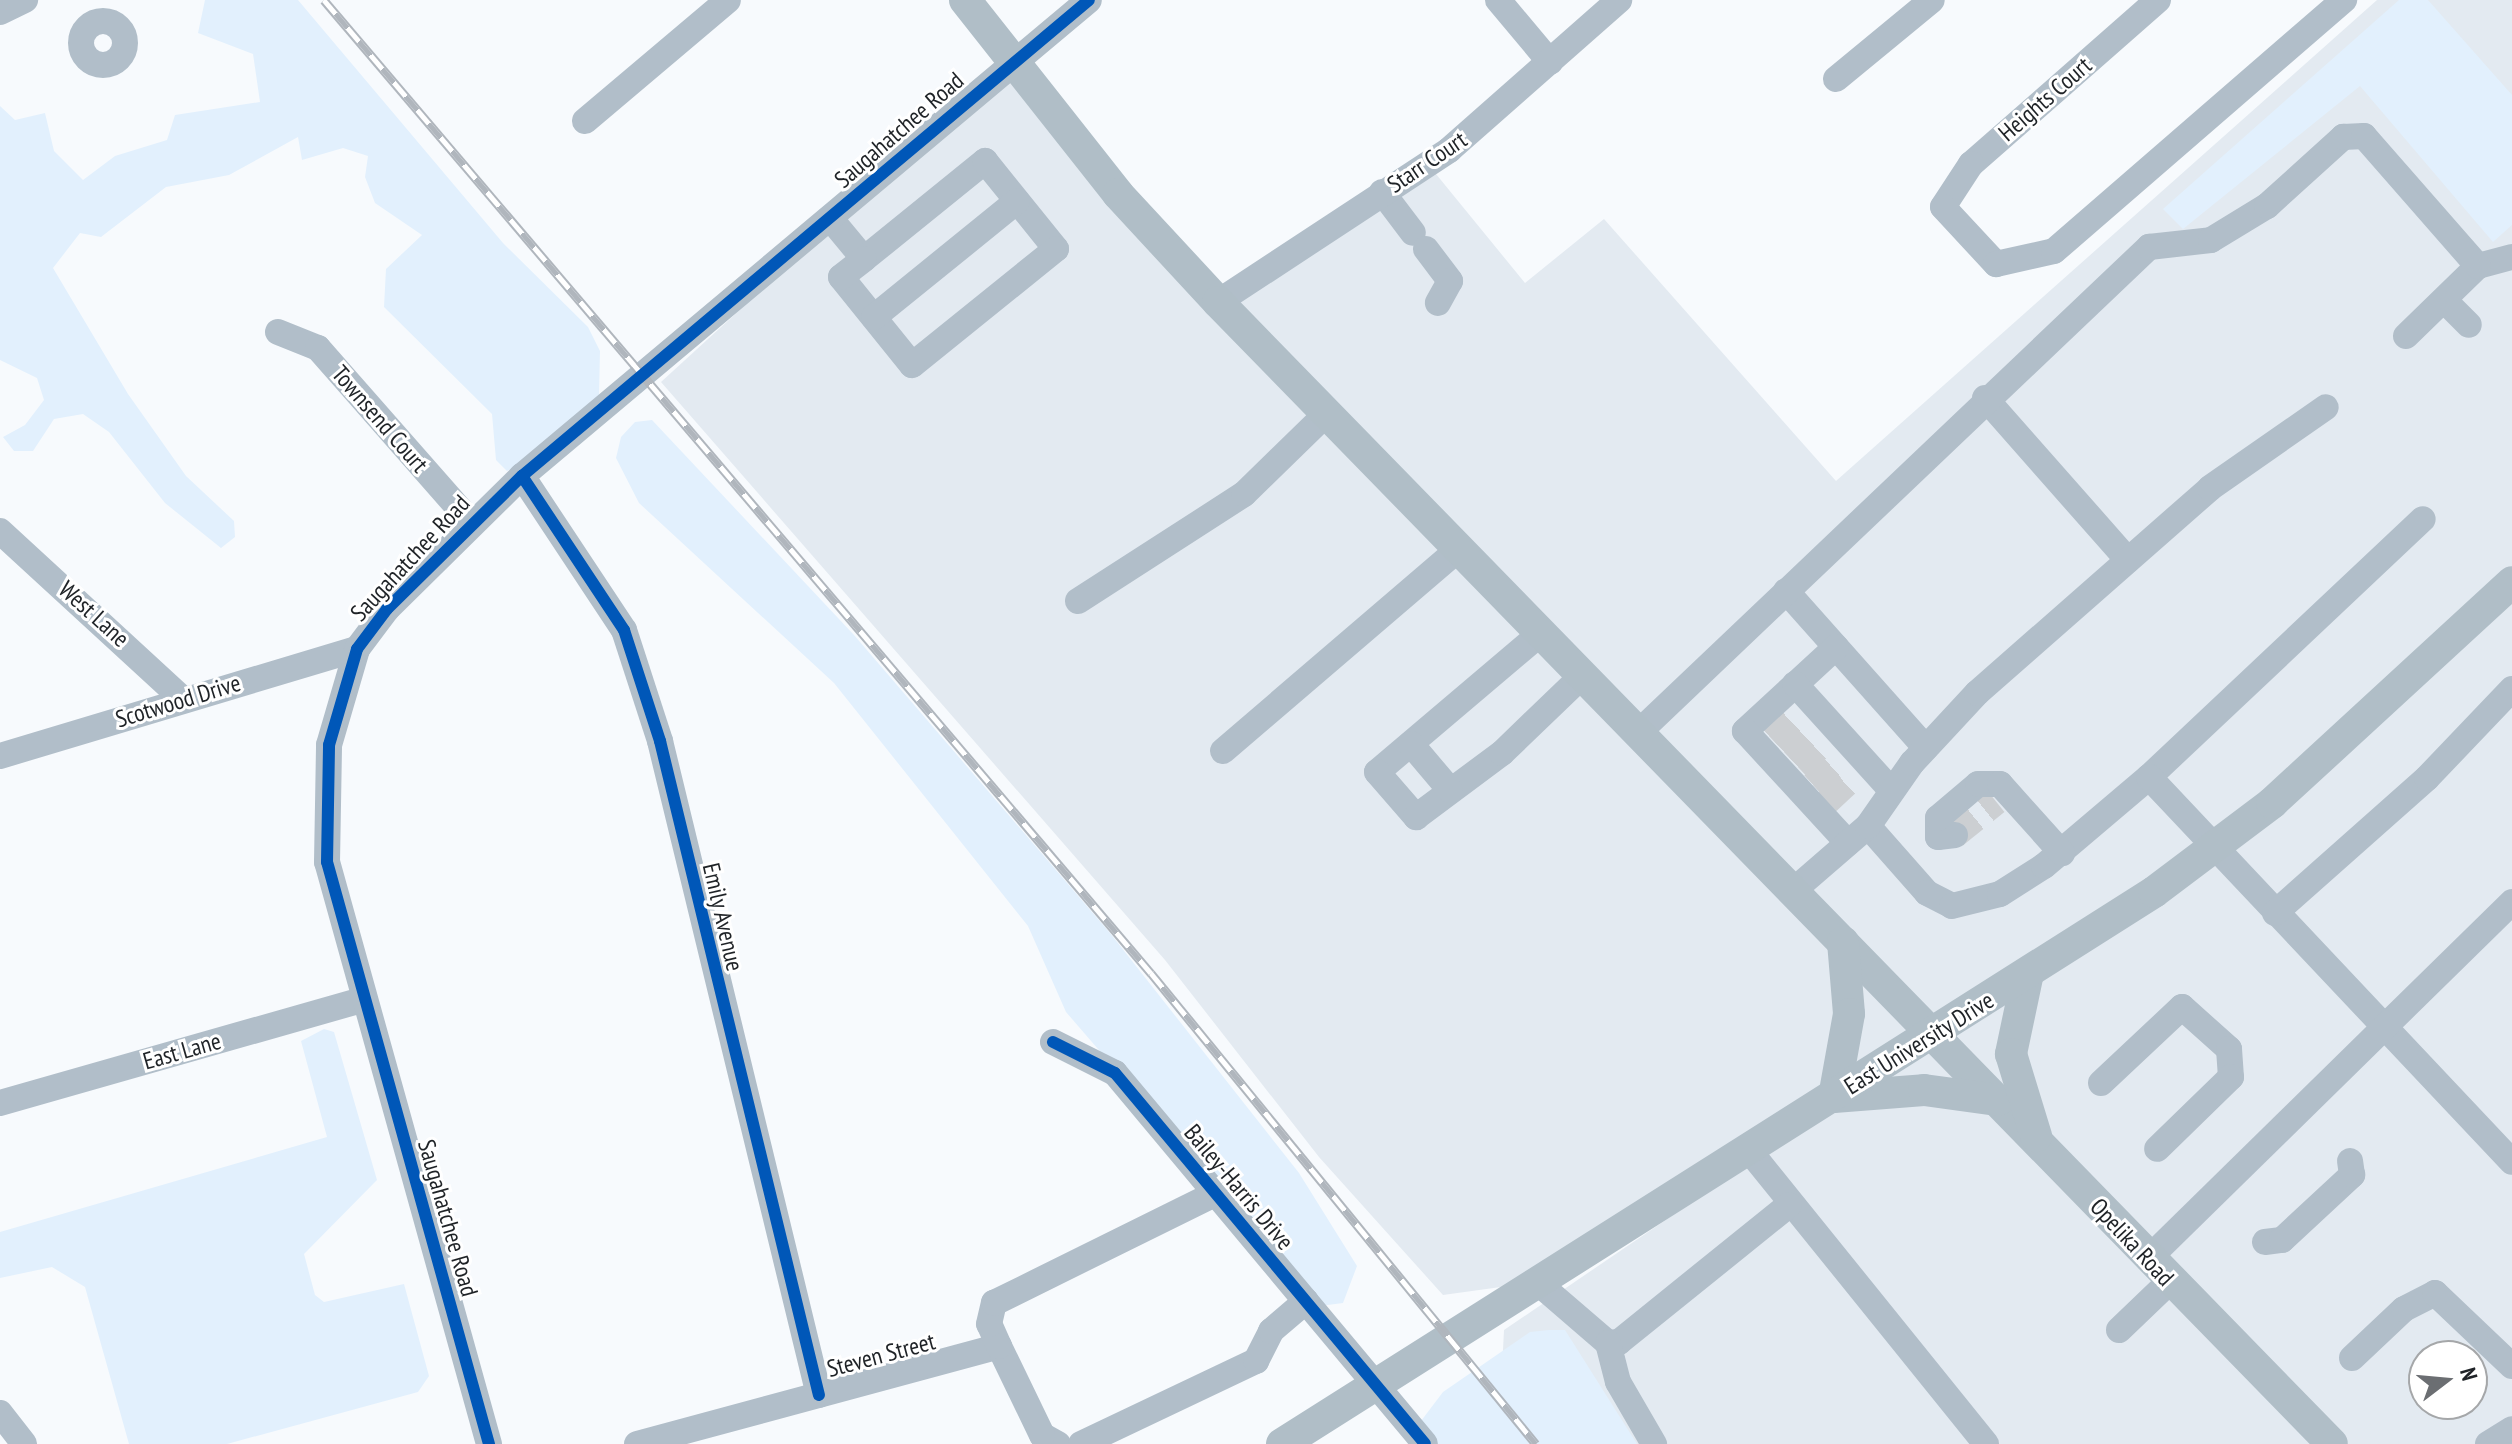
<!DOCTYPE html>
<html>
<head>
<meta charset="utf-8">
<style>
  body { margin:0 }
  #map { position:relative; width:2512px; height:1444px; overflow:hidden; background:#f7fafd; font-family:"PT Sans Narrow",sans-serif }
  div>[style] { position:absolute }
  .built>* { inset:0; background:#e3eaf1 }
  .green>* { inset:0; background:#e2f0fd }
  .minor-tunnel>* { height:26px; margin-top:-13px; transform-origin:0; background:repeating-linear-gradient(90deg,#cccfd2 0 26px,transparent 0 39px) }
  .minor>* { height:26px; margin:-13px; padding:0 13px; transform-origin:13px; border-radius:13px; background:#b1bec9 }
  .minor>.ring { margin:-13px; padding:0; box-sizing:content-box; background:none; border:26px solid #b1bec9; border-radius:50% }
  .major>* { height:32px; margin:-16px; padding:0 16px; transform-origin:16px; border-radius:16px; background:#b0bec7 }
  .rail>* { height:9px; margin-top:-4.5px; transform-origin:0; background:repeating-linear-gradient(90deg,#fff 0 18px,#b0b6bd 0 36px); box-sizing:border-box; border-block:2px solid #b0b6bd }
  .cycleway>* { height:12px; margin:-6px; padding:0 6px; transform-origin:6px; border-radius:6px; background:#0057b8 }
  span { translate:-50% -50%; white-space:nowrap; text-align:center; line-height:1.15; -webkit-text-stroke:6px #fff; paint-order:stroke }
  .street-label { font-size:24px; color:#1f2327 }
  .north { position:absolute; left:2408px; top:1340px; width:80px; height:80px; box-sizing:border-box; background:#fff; border:2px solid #a5a7a9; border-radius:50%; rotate:74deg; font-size:22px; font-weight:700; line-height:32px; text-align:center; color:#1f2327 }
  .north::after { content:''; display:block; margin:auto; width:28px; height:36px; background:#6b6e72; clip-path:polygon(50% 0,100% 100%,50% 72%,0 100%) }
</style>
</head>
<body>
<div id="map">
  <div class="built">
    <div style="clip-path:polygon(evenodd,2377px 0,2512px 0,2512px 1444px,1565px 1444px,1502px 1369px,1504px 1330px,1920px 1047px,1537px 1282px,1443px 1295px,1319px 1157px,1165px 960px,661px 382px,1011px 62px,1218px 301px,1427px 163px,1525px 283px,1604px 219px,1836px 481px,2377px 0,2424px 1356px,2472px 1356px,2472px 1404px,2424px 1404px,2424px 1356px)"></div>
  </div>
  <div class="green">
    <div style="clip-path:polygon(205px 0,298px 0,503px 243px,588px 327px,600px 351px,599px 396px,527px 461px,507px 471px,496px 460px,492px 414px,384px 307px,386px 269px,422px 235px,375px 203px,365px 177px,368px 156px,343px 148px,302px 160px,298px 137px,229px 175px,166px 187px,101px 237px,80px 233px,53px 268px,128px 394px,186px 476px,234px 521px,235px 537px,221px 548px,165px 503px,109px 432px,83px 414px,54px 419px,33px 451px,14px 451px,3px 437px,25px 425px,44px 400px,37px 378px,0 360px,0 106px,15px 120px,45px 113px,54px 151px,83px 180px,115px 156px,167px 140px,175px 115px,260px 102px,253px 54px,198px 33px)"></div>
    <div style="clip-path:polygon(2399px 0,2428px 0,2512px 95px,2512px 225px,2493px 242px,2360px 86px,2183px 229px,2163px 209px)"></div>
    <div style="clip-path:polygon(652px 420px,854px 635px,1110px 933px,1299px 1173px,1357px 1266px,1343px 1303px,1320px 1306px,1066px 1012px,1028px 926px,834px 683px,639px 503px,616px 458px,621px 437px,635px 422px)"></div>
    <div style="clip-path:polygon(324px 1029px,334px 1032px,377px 1180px,304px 1254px,315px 1295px,324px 1302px,404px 1284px,429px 1376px,418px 1392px,227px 1444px,129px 1444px,85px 1287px,52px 1267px,0 1278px,0 1232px,327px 1137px,301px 1041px)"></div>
    <div style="clip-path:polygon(1549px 1330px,1565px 1330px,1637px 1444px,1408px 1444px,1430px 1435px,1421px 1421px,1443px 1392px,1530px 1332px)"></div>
  </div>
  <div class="minor-tunnel">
    <div style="left:1769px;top:736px;width:35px;rotate:-43deg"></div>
    <div style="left:1784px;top:752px;width:35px;rotate:-43deg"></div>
    <div style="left:1798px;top:767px;width:35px;rotate:-43deg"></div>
    <div style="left:1813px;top:785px;width:36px;rotate:-42deg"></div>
    <div style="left:1827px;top:802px;width:37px;rotate:-43deg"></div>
    <div style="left:1955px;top:835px;width:53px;rotate:-38.8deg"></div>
  </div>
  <div class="minor">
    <div style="left:1498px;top:0;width:81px;rotate:50deg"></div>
    <div style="left:2158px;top:0;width:249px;rotate:138.7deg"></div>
    <div style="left:1971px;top:164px;width:51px;rotate:123.1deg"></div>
    <div style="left:1943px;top:207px;width:78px;rotate:47.1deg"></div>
    <div style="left:1996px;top:264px;width:59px;rotate:-12.6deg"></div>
    <div style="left:2054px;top:251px;width:384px;rotate:-40.9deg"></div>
    <div style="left:0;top:12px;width:28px;rotate:-26deg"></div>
    <div class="ring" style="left:81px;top:21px;width:18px;height:18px"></div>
    <div style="left:1836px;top:79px;width:124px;rotate:-39.5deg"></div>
    <div style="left:585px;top:121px;width:187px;rotate:-40.2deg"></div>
    <div style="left:1382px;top:192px;width:51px;rotate:52.9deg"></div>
    <div style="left:830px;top:218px;width:53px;rotate:50.3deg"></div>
    <div style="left:864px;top:259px;width:156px;rotate:-39deg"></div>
    <div style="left:985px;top:161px;width:113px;rotate:51.1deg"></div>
    <div style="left:1056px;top:249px;width:185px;rotate:141.1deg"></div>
    <div style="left:912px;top:365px;width:113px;rotate:-128.9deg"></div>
    <div style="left:841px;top:277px;width:29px;rotate:-38deg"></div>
    <div style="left:1426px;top:249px;width:40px;rotate:53deg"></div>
    <div style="left:1450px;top:281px;width:25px;rotate:119deg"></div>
    <div style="left:2444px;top:300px;width:35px;rotate:45deg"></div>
    <div style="left:1218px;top:302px;width:277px;rotate:-33.3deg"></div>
    <div style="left:1449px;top:150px;width:227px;rotate:-41.4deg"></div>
    <div style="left:874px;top:317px;width:184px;rotate:-39deg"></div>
    <div style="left:278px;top:332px;width:43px;rotate:21.8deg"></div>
    <div style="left:318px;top:348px;width:232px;rotate:48.7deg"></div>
    <div style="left:2406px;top:336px;width:100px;rotate:-44.2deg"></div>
    <div style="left:2478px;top:266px;width:35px;rotate:-15deg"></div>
    <div style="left:1985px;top:398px;width:216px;rotate:48.6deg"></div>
    <div style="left:522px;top:476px;width:185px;rotate:56.5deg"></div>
    <div style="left:624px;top:630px;width:117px;rotate:72deg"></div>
    <div style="left:660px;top:741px;width:673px;rotate:76.34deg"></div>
    <div style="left:0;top:531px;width:250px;rotate:42.6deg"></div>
    <div style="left:1786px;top:591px;width:210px;rotate:48.3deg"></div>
    <div style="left:1078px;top:601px;width:197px;rotate:-32.8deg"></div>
    <div style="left:1244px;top:494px;width:115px;rotate:-44.3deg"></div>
    <div style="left:1541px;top:633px;width:215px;rotate:139.7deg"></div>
    <div style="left:1377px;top:772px;width:60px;rotate:49.1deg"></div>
    <div style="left:1416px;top:817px;width:107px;rotate:-36.7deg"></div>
    <div style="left:1502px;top:753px;width:112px;rotate:-43.9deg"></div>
    <div style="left:1836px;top:647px;width:124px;rotate:137.3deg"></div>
    <div style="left:1745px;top:731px;width:152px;rotate:47.4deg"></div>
    <div style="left:1795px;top:684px;width:144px;rotate:47.8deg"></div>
    <div style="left:1639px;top:732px;width:704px;rotate:-43.56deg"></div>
    <div style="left:2149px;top:247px;width:62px;rotate:-6.4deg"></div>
    <div style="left:2211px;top:240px;width:66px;rotate:-31.3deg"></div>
    <div style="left:2267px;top:206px;width:103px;rotate:-42.2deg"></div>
    <div style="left:2343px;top:137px;width:21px;rotate:-3deg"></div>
    <div style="left:2364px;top:136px;width:173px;rotate:48.8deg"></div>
    <div style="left:1411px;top:744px;width:60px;rotate:49.7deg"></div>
    <div style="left:1223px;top:751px;width:311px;rotate:-40.6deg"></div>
    <div style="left:0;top:756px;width:373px;rotate:-16.7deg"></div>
    <div style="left:2149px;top:777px;width:376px;rotate:-43.3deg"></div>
    <div style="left:1868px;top:826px;width:89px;rotate:48.6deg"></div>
    <div style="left:1927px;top:893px;width:28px;rotate:27deg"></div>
    <div style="left:1952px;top:906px;width:49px;rotate:-14deg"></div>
    <div style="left:2000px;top:894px;width:52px;rotate:-32.5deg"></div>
    <div style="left:2044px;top:866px;width:138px;rotate:-40.3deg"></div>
    <div style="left:2149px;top:777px;width:529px;rotate:46.68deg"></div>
    <div style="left:1955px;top:835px;width:17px;rotate:173deg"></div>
    <div style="left:1938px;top:837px;width:19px;rotate:-90deg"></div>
    <div style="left:1938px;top:818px;width:52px;rotate:-40.4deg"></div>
    <div style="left:1978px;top:784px;width:22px"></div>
    <div style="left:2000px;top:784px;width:93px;rotate:48.1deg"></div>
    <div style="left:1794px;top:890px;width:98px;rotate:-40.9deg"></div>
    <div style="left:1868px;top:826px;width:77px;rotate:-55.1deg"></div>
    <div style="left:1912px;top:763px;width:96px;rotate:-47.1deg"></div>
    <div style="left:1977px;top:693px;width:310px;rotate:-41.3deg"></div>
    <div style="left:2210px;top:488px;width:141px;rotate:-34.9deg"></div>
    <div style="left:2275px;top:913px;width:203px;rotate:-41.6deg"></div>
    <div style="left:2427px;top:778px;width:123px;rotate:-46.3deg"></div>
    <div style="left:1053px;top:1042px;width:69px;rotate:26.6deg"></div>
    <div style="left:1115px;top:1073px;width:483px;rotate:50.1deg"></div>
    <div style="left:2101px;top:1083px;width:111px;rotate:-43.2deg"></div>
    <div style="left:2182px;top:1007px;width:63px;rotate:41.8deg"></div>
    <div style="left:2229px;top:1049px;width:28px;rotate:86deg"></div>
    <div style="left:2231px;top:1077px;width:103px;rotate:135.8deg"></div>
    <div style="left:0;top:1103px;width:379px;rotate:-15.9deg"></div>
    <div style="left:1748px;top:1149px;width:379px;rotate:51.1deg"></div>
    <div style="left:2265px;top:1242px;width:17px;rotate:-7deg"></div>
    <div style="left:2282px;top:1240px;width:96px;rotate:-42.9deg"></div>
    <div style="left:2352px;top:1175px;width:14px;rotate:-98deg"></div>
    <div style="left:2148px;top:1259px;width:510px;rotate:-44.44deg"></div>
    <div style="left:1537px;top:1282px;width:94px;rotate:40.7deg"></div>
    <div style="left:1608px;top:1343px;width:11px;rotate:-5deg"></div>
    <div style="left:1619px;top:1342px;width:218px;rotate:-38.9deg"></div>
    <div style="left:2119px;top:1330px;width:69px;rotate:-43.8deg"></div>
    <div style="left:1608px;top:1343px;width:40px;rotate:75.6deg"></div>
    <div style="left:1618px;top:1382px;width:72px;rotate:59.9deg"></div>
    <div style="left:2352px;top:1358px;width:71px;rotate:-43.3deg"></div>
    <div style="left:2404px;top:1309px;width:35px;rotate:-27deg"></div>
    <div style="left:2435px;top:1293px;width:106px;rotate:43.5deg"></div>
    <div style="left:0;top:1413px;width:39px;rotate:52deg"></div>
    <div style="left:489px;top:1444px;width:604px;rotate:-105.55deg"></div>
    <div style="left:327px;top:862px;width:117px;rotate:-89deg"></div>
    <div style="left:329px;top:745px;width:100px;rotate:-73.7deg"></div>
    <div style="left:357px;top:649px;width:50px;rotate:-53.1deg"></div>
    <div style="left:387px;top:609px;width:190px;rotate:-44.6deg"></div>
    <div style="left:522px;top:476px;width:740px;rotate:-40.01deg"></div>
    <div style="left:637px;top:1444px;width:375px;rotate:-15.1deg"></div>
    <div style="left:1058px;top:1444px;width:18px;rotate:-151deg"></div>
    <div style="left:1042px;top:1435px;width:99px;rotate:-115.8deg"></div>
    <div style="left:999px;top:1346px;width:24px;rotate:-114deg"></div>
    <div style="left:989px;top:1324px;width:22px;rotate:-77deg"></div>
    <div style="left:994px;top:1303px;width:246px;rotate:-26.3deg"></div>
    <div style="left:1081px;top:1444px;width:194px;rotate:-25.4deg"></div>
    <div style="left:1256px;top:1361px;width:34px;rotate:-63deg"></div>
    <div style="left:1271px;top:1331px;width:46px;rotate:-40.6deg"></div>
    <div style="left:2488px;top:1444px;width:28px;rotate:-32deg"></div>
  </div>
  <div class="major">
    <div style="left:965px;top:0;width:247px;rotate:51.7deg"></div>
    <div style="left:1118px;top:194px;width:147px;rotate:47.2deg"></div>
    <div style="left:1218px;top:302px;width:1595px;rotate:45.71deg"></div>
    <div style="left:1843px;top:942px;width:72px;rotate:85.2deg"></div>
    <div style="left:1849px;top:1014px;width:84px;rotate:100.2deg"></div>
    <div style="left:1834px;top:1097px;width:90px;rotate:-4.4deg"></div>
    <div style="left:1924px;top:1090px;width:75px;rotate:7.7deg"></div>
    <div style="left:2028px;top:973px;width:83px;rotate:101.9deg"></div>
    <div style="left:2011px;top:1054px;width:86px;rotate:73deg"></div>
    <div style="left:1282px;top:1444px;width:1032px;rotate:-32.33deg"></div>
    <div style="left:2154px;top:892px;width:148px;rotate:-37deg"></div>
    <div style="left:2272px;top:803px;width:326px;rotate:-42.6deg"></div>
  </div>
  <div class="rail">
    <div style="left:324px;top:0;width:1277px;rotate:49.64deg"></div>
    <div style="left:1151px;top:973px;width:608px;rotate:50.74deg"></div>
  </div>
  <div class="cycleway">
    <div style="left:522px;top:476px;width:185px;rotate:56.5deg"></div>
    <div style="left:624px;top:630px;width:117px;rotate:72deg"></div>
    <div style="left:660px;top:741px;width:673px;rotate:76.34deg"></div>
    <div style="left:1053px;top:1042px;width:69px;rotate:26.6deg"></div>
    <div style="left:1115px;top:1073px;width:483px;rotate:50.1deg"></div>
    <div style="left:489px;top:1444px;width:604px;rotate:-105.55deg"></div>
    <div style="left:327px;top:862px;width:117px;rotate:-89deg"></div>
    <div style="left:329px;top:745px;width:100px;rotate:-73.7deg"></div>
    <div style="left:357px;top:649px;width:50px;rotate:-53.1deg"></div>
    <div style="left:387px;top:609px;width:190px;rotate:-44.6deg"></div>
    <div style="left:522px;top:476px;width:740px;rotate:-40.01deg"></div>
  </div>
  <div class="street-label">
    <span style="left:2045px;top:99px;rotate:-41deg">Heights Court</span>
    <span style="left:899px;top:130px;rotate:-41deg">Saugahatchee Road</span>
    <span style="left:1427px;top:162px;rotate:-34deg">Starr Court</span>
    <span style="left:380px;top:419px;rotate:49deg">Townsend Court</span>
    <span style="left:410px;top:558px;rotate:-47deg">Saugahatchee Road</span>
    <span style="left:94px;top:614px;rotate:42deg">West Lane</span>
    <span style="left:178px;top:701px;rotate:-17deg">Scotwood Drive</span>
    <span style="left:723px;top:917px;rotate:77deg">Emily Avenue</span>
    <span style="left:1919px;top:1043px;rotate:-32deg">East University Drive</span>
    <span style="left:182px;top:1051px;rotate:-16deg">East Lane</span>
    <span style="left:1239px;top:1187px;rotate:50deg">Bailey-Harris Drive</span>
    <span style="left:448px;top:1218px;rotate:74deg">Saugahatchee Road</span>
    <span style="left:2132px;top:1242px;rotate:47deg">Opelika Road</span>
    <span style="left:881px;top:1355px;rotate:-15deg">Steven Street</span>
  </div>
  <div class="north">N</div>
</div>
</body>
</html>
